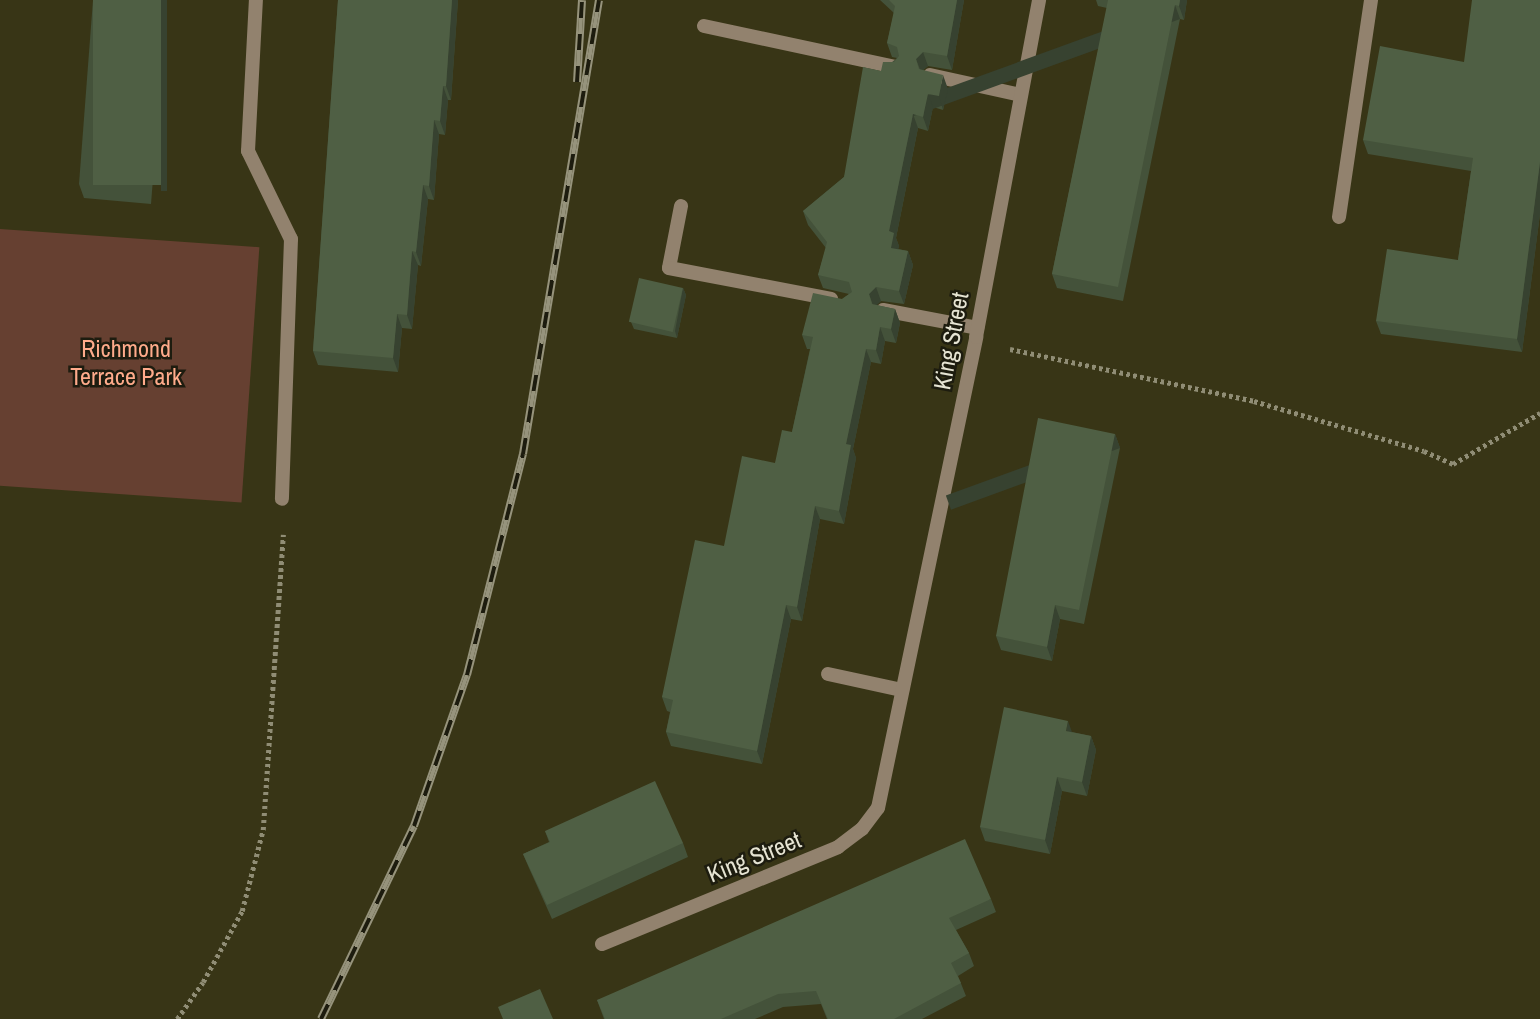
<!DOCTYPE html>
<html>
<head>
<meta charset="utf-8">
<style>
  body { margin:0 }
  #map { position:relative; width:1540px; height:1019px; overflow:hidden; background:#383516; font-family:"Archivo Narrow",sans-serif }
  div>[style] { position:absolute }
  .green>* { inset:0; background:#664031; transform-origin:0 0 }
  .path>* { height:4.5px; margin-top:-2.25px; transform-origin:0; background:repeating-linear-gradient(90deg,#908d75 0 3.5px,transparent 0 7px) }
  .lane>* { height:14px; margin:-7px; padding:0 7px; transform-origin:7px; border-radius:7px; background:#92826e }
  .street>* { height:14px; margin:-7px; padding:0 7px; transform-origin:7px; border-radius:7px; background:#92826e }
  .rail>* { height:8px; margin-top:-4px; transform-origin:0; background:repeating-linear-gradient(90deg,#1d1c0f 0 16px,#96937c 0 32px); box-sizing:border-box; border-block:2px solid #96937c }
  .wall>* { inset:0; background:#44523a }
  .shaded-wall>* { inset:0; background:#374230; transform-origin:0 0 }
  .building>* { inset:0; background:#4f5f44; transform-origin:0 0 }
  span { translate:-50% -50%; white-space:nowrap; text-align:center; line-height:1.15; -webkit-text-stroke:5px #1d1c0f; paint-order:stroke }
  .street-label { font-size:24px; color:#e6e4d3 }
  .park-label { font-size:24px; color:#ffab8b }
</style>
</head>
<body>
<div id="map">
  <div class="green">
    <div style="left:0;top:229px;width:260px;height:256px;rotate:4deg"></div>
  </div>
  <div class="path">
    <div style="left:1010px;top:349px;width:249px;rotate:12deg"></div>
    <div style="left:1254px;top:401px;width:177px;rotate:16.4deg"></div>
    <div style="left:1424px;top:451px;width:32px;rotate:24deg"></div>
    <div style="left:1453px;top:464px;width:101px;rotate:-30.4deg"></div>
    <div style="left:177px;top:1019px;width:45px;rotate:-54.9deg"></div>
    <div style="left:203px;top:982px;width:81px;rotate:-61.2deg"></div>
    <div style="left:242px;top:911px;width:84px;rotate:-75.5deg"></div>
    <div style="left:263px;top:830px;width:296px;rotate:-86.1deg"></div>
  </div>
  <div class="lane">
    <div style="left:704px;top:26px;width:195px;rotate:12.1deg"></div>
    <div style="left:930px;top:75px;width:93px;rotate:12.4deg"></div>
    <div style="left:248px;top:151px;width:98px;rotate:64deg"></div>
    <div style="left:291px;top:239px;width:260px;rotate:92deg"></div>
    <div style="left:681px;top:206px;width:63px;rotate:101deg"></div>
    <div style="left:669px;top:268px;width:165px;rotate:10.8deg"></div>
    <div style="left:1339px;top:217px;width:219px;rotate:-81.6deg"></div>
    <div style="left:883px;top:310px;width:96px;rotate:10.8deg"></div>
  </div>
  <div class="street">
    <div style="left:248px;top:151px;width:151px;rotate:-87deg"></div>
    <div style="left:828px;top:674px;width:76px;rotate:12.2deg"></div>
    <div style="left:602px;top:944px;width:255px;rotate:-22.3deg"></div>
    <div style="left:838px;top:847px;width:30px;rotate:-37deg"></div>
    <div style="left:862px;top:829px;width:26px;rotate:-53deg"></div>
    <div style="left:878px;top:808px;width:481px;rotate:-78.2deg"></div>
    <div style="left:976px;top:337px;width:343px;rotate:-79.4deg"></div>
  </div>
  <div class="rail">
    <div style="left:577px;top:82px;width:82px;rotate:-86.5deg"></div>
    <div style="left:321px;top:1019px;width:214px;rotate:-64.3deg"></div>
    <div style="left:414px;top:826px;width:160px;rotate:-70.7deg"></div>
    <div style="left:467px;top:675px;width:228px;rotate:-75.8deg"></div>
    <div style="left:523px;top:454px;width:460px;rotate:-80.5deg"></div>
  </div>
  <div class="wall">
    <div style="clip-path:polygon(93px 0,167px 0,151px 204px,84px 198px,79px 184px)"></div>
    <div style="clip-path:polygon(338px 0,458px 0,451px 100px,448px 100px,445px 135px,439px 134px,434px 200px,428px 199px,421px 266px,418px 265px,412px 329px,402px 328px,398px 372px,318px 365px,313px 351px)"></div>
    <div style="clip-path:polygon(880px 0,964px 0,952px 70px,928px 66px,923px 70px,948px 89px,943px 110px,933px 107px,928px 131px,918px 128px,896px 238px,899px 246px,898px 249px,908px 251px,913px 265px,904px 304px,881px 301px,876px 305px,895px 309px,900px 323px,896px 343px,885px 341px,881px 364px,871px 362px,853px 449px,856px 458px,844px 524px,820px 519px,802px 621px,791px 619px,762px 764px,671px 746px,666px 732px,670px 712px,667px 711px,662px 697px,724px 546px,775px 463px,792px 432px,810px 349px,807px 349px,802px 335px,842px 299px,849px 294px,823px 288px,818px 275px,826px 248px,808px 225px,803px 211px,844px 177px,881px 71px,897px 58px,892px 57px,887px 43px,894px 13px)"></div>
    <div style="clip-path:polygon(1096px 0,1187px 0,1184px 20px,1180px 19px,1123px 301px,1057px 288px,1052px 274px,1107px 8px,1098px 6px)"></div>
    <div style="clip-path:polygon(1540px 0,1540px 214px,1522px 352px,1381px 334px,1376px 321px,1458px 260px,1471px 171px,1368px 154px,1363px 140px,1464px 62px)"></div>
    <div style="clip-path:polygon(683px 288px,686px 295px,677px 338px,634px 329px,631px 322px)"></div>
    <div style="clip-path:polygon(1115px 434px,1120px 448px,1084px 624px,1060px 619px,1052px 661px,1001px 650px,996px 636px)"></div>
    <div style="clip-path:polygon(1072px 732px,1091px 736px,1096px 750px,1087px 796px,1062px 791px,1050px 854px,985px 841px,980px 827px)"></div>
    <div style="clip-path:polygon(545px 831px,683px 843px,688px 857px,552px 919px,529px 868px,523px 854px,549px 842px)"></div>
    <div style="clip-path:polygon(991px 899px,996px 912px,956px 930px,969px 953px,974px 966px,958px 976px,966px 996px,922px 1019px,827px 1019px,821px 1004px,783px 1007px,755px 1019px,604px 1019px,597px 1000px)"></div>
  </div>
  <div class="shaded-wall">
    <div style="left:161px;top:0;width:6px;height:191px"></div>
    <div style="clip-path:polygon(452px 0,458px 0,451px 100px,446px 86px)"></div>
    <div style="clip-path:polygon(957px 0,964px 0,952px 70px,947px 56px)"></div>
    <div style="clip-path:polygon(1180px 0,1187px 0,1184px 20px,1179px 6px)"></div>
    <div style="left:1175px;top:5px;width:15px;height:288px;rotate:70deg"></div>
    <div style="clip-path:polygon(923px 52px,928px 66px,921px 72px,916px 59px)"></div>
    <div style="clip-path:polygon(943px 75px,948px 89px,943px 110px,939px 96px)"></div>
    <div style="clip-path:polygon(443px 86px,448px 100px,445px 135px,440px 121px)"></div>
    <div style="clip-path:polygon(928px 94px,933px 107px,928px 131px,923px 117px)"></div>
    <div style="clip-path:polygon(913px 114px,918px 128px,896px 238px,899px 246px,896px 262px,891px 248px,889px 231px)"></div>
    <div style="clip-path:polygon(434px 120px,439px 134px,434px 200px,429px 186px)"></div>
    <div style="clip-path:polygon(1540px 162px,1540px 214px,1522px 352px,1517px 339px)"></div>
    <div style="clip-path:polygon(423px 185px,428px 199px,421px 266px,416px 252px)"></div>
    <div style="clip-path:polygon(412px 251px,418px 265px,412px 329px,407px 315px)"></div>
    <div style="clip-path:polygon(908px 251px,913px 265px,904px 304px,899px 291px)"></div>
    <div style="clip-path:polygon(876px 287px,881px 301px,874px 308px,869px 294px)"></div>
    <div style="clip-path:polygon(683px 288px,686px 295px,677px 338px,675px 331px)"></div>
    <div style="clip-path:polygon(895px 309px,900px 323px,896px 343px,891px 329px)"></div>
    <div style="clip-path:polygon(397px 314px,402px 328px,398px 372px,393px 358px)"></div>
    <div style="clip-path:polygon(880px 327px,885px 341px,881px 364px,876px 350px)"></div>
    <div style="clip-path:polygon(866px 349px,871px 362px,853px 449px,856px 458px,844px 524px,839px 511px,846px 444px)"></div>
    <div style="left:1115px;top:434px;width:15px;height:180px;rotate:70deg"></div>
    <div style="clip-path:polygon(815px 506px,820px 519px,802px 621px,797px 607px)"></div>
    <div style="clip-path:polygon(786px 605px,791px 619px,762px 764px,757px 751px)"></div>
    <div style="clip-path:polygon(1055px 605px,1060px 619px,1052px 661px,1047px 647px)"></div>
    <div style="clip-path:polygon(1068px 721px,1073px 735px,1066px 731px)"></div>
    <div style="clip-path:polygon(1091px 736px,1096px 750px,1087px 796px,1082px 782px)"></div>
    <div style="clip-path:polygon(1057px 777px,1062px 791px,1050px 854px,1045px 840px)"></div>
  </div>
  <div class="building">
    <div style="left:93px;top:0;width:68px;height:185px"></div>
    <div style="clip-path:polygon(338px 0,452px 0,446px 86px,443px 86px,440px 121px,434px 120px,429px 186px,423px 185px,416px 252px,412px 251px,407px 315px,397px 314px,393px 358px,313px 351px)"></div>
    <div style="clip-path:polygon(889px 0,957px 0,947px 56px,923px 52px,916px 59px,919px 69px,943px 75px,939px 96px,928px 94px,923px 117px,913px 114px,889px 231px,894px 233px,891px 248px,908px 251px,899px 291px,876px 287px,869px 294px,872px 304px,895px 309px,891px 329px,880px 327px,876px 350px,866px 349px,846px 444px,851px 445px,839px 511px,815px 506px,797px 607px,786px 605px,757px 751px,666px 732px,673px 700px,662px 697px,695px 540px,724px 546px,742px 456px,775px 463px,782px 430px,792px 432px,813px 337px,802px 335px,813px 293px,842px 299px,852px 292px,849px 282px,818px 275px,827px 242px,803px 211px,844px 177px,863px 67px,881px 71px,883px 62px,894px 62px,899px 56px,897px 47px,887px 43px,895px 6px)"></div>
    <div style="clip-path:polygon(1108px 0,1180px 0,1179px 6px,1175px 5px,1118px 287px,1052px 274px)"></div>
    <div style="clip-path:polygon(1472px 0,1540px 0,1540px 162px,1517px 339px,1376px 321px,1387px 249px,1458px 260px,1473px 158px,1363px 140px,1380px 46px,1464px 62px)"></div>
    <div style="left:639px;top:278px;width:45px;height:45px;rotate:13deg"></div>
    <div style="clip-path:polygon(1038px 418px,1115px 434px,1079px 610px,1055px 605px,1047px 647px,996px 636px)"></div>
    <div style="clip-path:polygon(1004px 707px,1068px 721px,1066px 731px,1091px 736px,1082px 782px,1057px 777px,1045px 840px,980px 827px)"></div>
    <div style="clip-path:polygon(655px 781px,683px 843px,547px 905px,523px 854px,550px 842px,545px 831px)"></div>
    <div style="clip-path:polygon(965px 839px,991px 899px,949px 918px,969px 953px,951px 963px,961px 983px,894px 1019px,828px 1019px,816px 991px,778px 994px,721px 1019px,605px 1019px,597px 1000px)"></div>
    <div style="clip-path:polygon(540px 989px,553px 1019px,503px 1019px,498px 1007px)"></div>
  </div>
  <div class="street-label">
    <span style="left:951px;top:341px;rotate:-79deg">King Street</span>
    <span style="left:754px;top:857px;rotate:-22deg">King Street</span>
  </div>
  <div class="park-label">
    <span style="left:126px;top:363px">Richmond<br>Terrace Park</span>
  </div>
</div>
</body>
</html>
